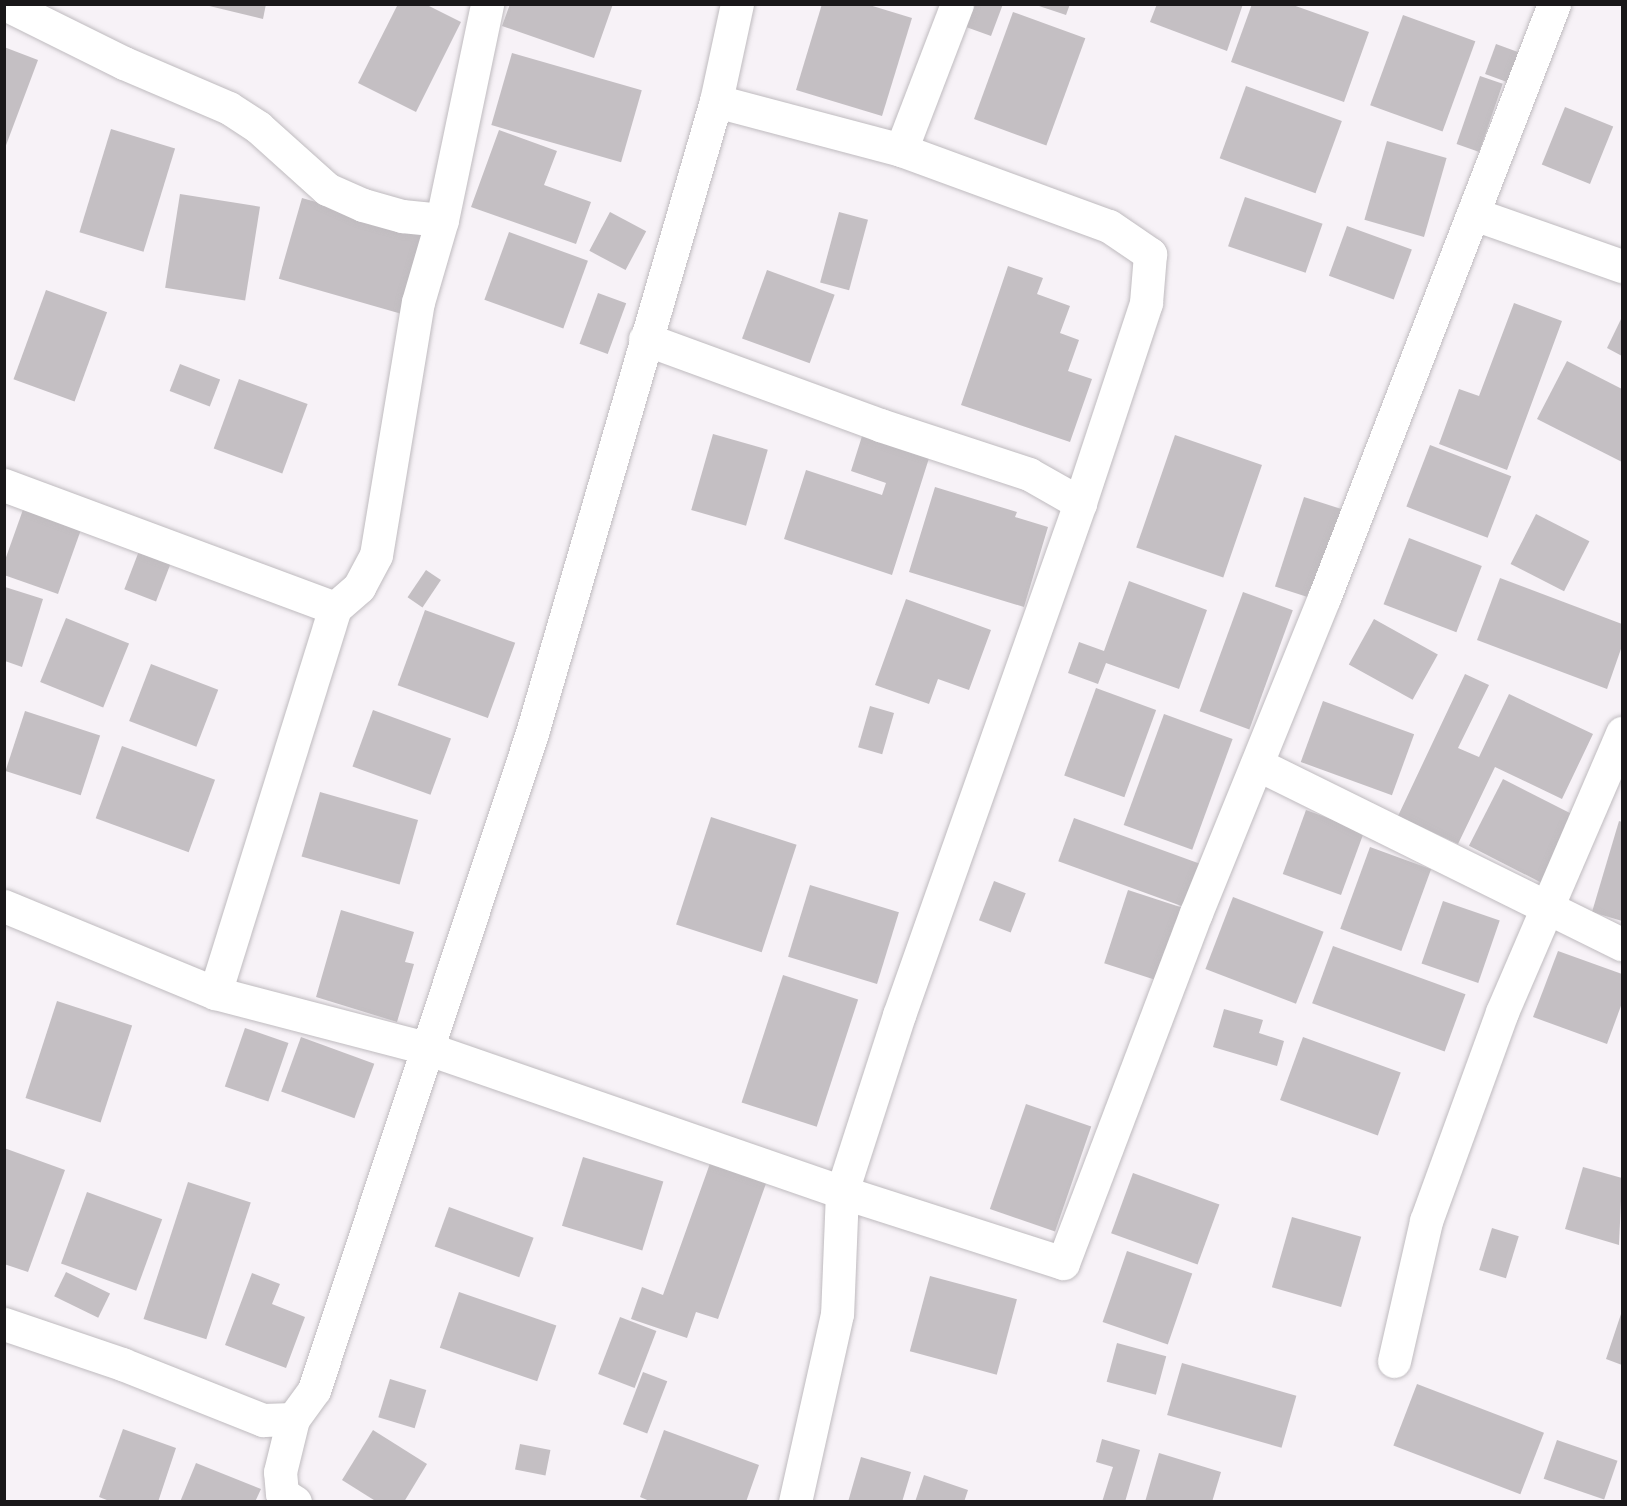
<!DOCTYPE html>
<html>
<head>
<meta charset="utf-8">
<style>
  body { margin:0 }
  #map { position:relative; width:1627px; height:1506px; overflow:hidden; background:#f7f2f7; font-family:Ubuntu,sans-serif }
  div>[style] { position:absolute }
  .building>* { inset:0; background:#c4bfc3; transform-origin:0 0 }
  .roads { filter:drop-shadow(0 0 2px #bfbbbf) drop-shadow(0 0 2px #bfbbbf) }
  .minor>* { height:33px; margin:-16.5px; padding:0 16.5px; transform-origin:16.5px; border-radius:16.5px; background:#fff }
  span { translate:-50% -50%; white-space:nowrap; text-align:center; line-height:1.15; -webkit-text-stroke:4.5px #f7f2f7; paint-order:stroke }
  .frame { position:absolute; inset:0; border:6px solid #191719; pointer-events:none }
</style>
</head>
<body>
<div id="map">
  <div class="building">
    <div style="clip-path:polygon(201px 4px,266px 4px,263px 19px)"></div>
    <div style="clip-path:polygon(398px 4px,425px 4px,461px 22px,416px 112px,358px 83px)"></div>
    <div style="clip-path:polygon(510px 4px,613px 4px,594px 58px,502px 26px)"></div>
    <div style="clip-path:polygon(822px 4px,866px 4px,912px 18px,882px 116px,796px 90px)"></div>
    <div style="clip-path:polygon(975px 4px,1003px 4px,991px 36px,966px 27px)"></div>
    <div style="clip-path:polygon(1033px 4px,1070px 4px,1066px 15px)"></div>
    <div style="clip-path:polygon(1157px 4px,1243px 4px,1227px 51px,1150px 22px)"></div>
    <div style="clip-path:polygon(1252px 4px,1290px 4px,1369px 32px,1344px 102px,1231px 62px)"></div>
    <div style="left:1013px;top:12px;width:77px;height:114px;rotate:20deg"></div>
    <div style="left:1403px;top:15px;width:77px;height:96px;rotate:20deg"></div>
    <div style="left:1496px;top:44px;width:27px;height:32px;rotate:20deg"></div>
    <div style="clip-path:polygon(4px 47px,38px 60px,5px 148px,4px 148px)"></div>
    <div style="left:512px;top:53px;width:135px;height:75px;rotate:16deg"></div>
    <div style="left:1480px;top:76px;width:24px;height:72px;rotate:19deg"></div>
    <div style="left:1246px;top:86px;width:102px;height:77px;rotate:20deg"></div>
    <div style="left:1565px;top:107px;width:52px;height:62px;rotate:22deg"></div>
    <div style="left:111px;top:129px;width:67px;height:108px;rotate:17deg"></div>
    <div style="clip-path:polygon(499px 130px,557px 151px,544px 185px,591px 202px,576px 244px,471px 207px)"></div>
    <div style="left:1387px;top:141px;width:62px;height:82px;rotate:16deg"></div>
    <div style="left:180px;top:194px;width:81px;height:95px;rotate:9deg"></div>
    <div style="left:1245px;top:197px;width:82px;height:52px;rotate:19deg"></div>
    <div style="left:302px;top:198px;width:128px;height:84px;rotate:16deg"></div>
    <div style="left:610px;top:212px;width:41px;height:44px;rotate:28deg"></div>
    <div style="left:839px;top:212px;width:30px;height:73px;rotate:15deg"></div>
    <div style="left:1347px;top:226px;width:69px;height:53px;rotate:20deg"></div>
    <div style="left:509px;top:232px;width:84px;height:72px;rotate:20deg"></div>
    <div style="clip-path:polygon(1008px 266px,1043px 278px,1037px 294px,1070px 306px,1060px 333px,1079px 340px,1068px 371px,1092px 379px,1070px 442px,961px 405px)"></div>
    <div style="left:767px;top:270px;width:72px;height:73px;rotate:20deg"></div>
    <div style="left:46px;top:290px;width:65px;height:95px;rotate:20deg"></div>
    <div style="left:598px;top:293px;width:30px;height:54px;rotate:20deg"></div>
    <div style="clip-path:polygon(1514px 303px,1562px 321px,1507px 470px,1439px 444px,1459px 389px,1479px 396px)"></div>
    <div style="clip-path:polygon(1622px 317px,1622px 356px,1607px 348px)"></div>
    <div style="clip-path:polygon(1567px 361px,1622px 389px,1622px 462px,1537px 419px)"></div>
    <div style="left:180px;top:364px;width:43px;height:29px;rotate:21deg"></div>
    <div style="left:239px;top:379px;width:73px;height:74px;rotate:20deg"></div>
    <div style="clip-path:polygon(863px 433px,930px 455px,892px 575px,784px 539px,806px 470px,882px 495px,886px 483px,851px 471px)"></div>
    <div style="left:713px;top:434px;width:57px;height:79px;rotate:16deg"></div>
    <div style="left:1175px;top:435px;width:92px;height:119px;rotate:19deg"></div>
    <div style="left:1430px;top:445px;width:87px;height:66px;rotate:21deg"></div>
    <div style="clip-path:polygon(935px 487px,1017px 512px,1015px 517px,1048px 527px,1024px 607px,909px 572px)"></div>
    <div style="left:1304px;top:497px;width:40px;height:94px;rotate:18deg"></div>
    <div style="clip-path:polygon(25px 504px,83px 524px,58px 594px,4px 575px,4px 563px)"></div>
    <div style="left:1536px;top:514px;width:60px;height:56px;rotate:27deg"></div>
    <div style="left:1409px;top:538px;width:78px;height:71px;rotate:21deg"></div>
    <div style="left:139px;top:551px;width:34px;height:41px;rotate:21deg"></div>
    <div style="left:426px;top:570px;width:18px;height:33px;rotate:34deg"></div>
    <div style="clip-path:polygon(1500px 578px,1622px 624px,1622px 646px,1607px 689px,1477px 640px)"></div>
    <div style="clip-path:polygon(1129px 581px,1207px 610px,1179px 689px,1106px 663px,1098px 684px,1068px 673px,1079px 642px,1104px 651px)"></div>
    <div style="clip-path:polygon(5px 587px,43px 599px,22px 667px,5px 661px)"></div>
    <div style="left:1243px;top:592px;width:53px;height:127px;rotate:20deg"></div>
    <div style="clip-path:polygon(906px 599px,991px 630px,969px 690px,938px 679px,929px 704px,875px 685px)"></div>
    <div style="left:425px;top:610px;width:96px;height:80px;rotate:20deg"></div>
    <div style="left:66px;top:618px;width:68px;height:69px;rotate:22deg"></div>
    <div style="left:1374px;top:619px;width:73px;height:52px;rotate:29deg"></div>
    <div style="left:151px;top:664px;width:72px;height:61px;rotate:21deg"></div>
    <div style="clip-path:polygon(1465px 674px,1489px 685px,1458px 748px,1479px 757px,1509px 694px,1593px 734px,1562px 799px,1495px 767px,1458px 844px,1398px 816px)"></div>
    <div style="left:1096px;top:688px;width:64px;height:93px;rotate:20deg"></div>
    <div style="left:1323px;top:701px;width:97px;height:65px;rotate:20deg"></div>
    <div style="left:870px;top:706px;width:25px;height:43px;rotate:16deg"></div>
    <div style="left:373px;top:710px;width:83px;height:60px;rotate:20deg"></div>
    <div style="left:25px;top:711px;width:79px;height:63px;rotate:18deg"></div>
    <div style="left:1164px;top:714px;width:73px;height:118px;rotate:20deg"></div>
    <div style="left:122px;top:746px;width:99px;height:77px;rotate:20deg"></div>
    <div style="left:1503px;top:779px;width:85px;height:75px;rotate:27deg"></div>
    <div style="left:320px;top:792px;width:102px;height:67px;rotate:16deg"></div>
    <div style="left:1306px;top:810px;width:62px;height:68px;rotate:20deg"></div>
    <div style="left:711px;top:817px;width:90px;height:113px;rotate:18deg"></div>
    <div style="left:1074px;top:818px;width:134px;height:46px;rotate:20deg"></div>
    <div style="clip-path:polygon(1619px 821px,1622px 822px,1622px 921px,1592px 912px)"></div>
    <div style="left:1370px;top:847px;width:65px;height:87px;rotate:20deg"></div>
    <div style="left:994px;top:881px;width:34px;height:42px;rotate:21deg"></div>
    <div style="left:810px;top:885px;width:93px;height:75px;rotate:17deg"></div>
    <div style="left:1128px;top:890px;width:63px;height:77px;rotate:18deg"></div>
    <div style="left:1233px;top:897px;width:97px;height:77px;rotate:21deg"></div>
    <div style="left:1443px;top:901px;width:60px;height:66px;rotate:19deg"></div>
    <div style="clip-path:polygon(341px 910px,414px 932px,405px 962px,414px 964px,397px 1022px,316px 997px)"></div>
    <div style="left:1333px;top:946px;width:141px;height:61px;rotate:20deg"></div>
    <div style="clip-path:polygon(1558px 951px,1622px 974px,1622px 1003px,1607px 1044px,1533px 1017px)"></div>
    <div style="left:783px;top:975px;width:79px;height:134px;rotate:18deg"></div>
    <div style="left:57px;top:1001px;width:79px;height:102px;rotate:18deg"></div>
    <div style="clip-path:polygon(1224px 1009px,1263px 1020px,1259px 1033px,1284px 1041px,1277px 1066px,1213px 1047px)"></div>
    <div style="left:245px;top:1028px;width:46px;height:62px;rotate:19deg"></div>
    <div style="left:301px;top:1037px;width:78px;height:58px;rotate:20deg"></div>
    <div style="left:1303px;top:1037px;width:104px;height:67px;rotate:20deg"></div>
    <div style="left:1026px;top:1104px;width:69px;height:111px;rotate:19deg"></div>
    <div style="clip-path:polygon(4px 1148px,65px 1170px,28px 1272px,4px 1264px)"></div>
    <div style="clip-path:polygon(713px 1155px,769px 1175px,718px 1319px,696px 1312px,687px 1338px,631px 1319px,642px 1287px,663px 1295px)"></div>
    <div style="left:583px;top:1157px;width:84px;height:72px;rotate:17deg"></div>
    <div style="clip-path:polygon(1583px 1167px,1622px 1178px,1619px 1245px,1565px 1229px)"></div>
    <div style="left:1133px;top:1173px;width:92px;height:64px;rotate:20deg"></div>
    <div style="left:188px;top:1182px;width:66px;height:144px;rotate:18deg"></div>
    <div style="left:87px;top:1192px;width:80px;height:76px;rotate:20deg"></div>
    <div style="left:449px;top:1207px;width:90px;height:42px;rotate:20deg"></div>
    <div style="left:1292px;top:1217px;width:72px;height:73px;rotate:16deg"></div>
    <div style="left:1492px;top:1228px;width:28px;height:44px;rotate:17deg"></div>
    <div style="left:1127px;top:1251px;width:69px;height:75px;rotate:19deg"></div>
    <div style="left:66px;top:1272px;width:49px;height:27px;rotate:26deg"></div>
    <div style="clip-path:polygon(252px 1273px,280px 1284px,272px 1304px,305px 1317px,286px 1368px,225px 1345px)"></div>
    <div style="left:930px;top:1276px;width:90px;height:78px;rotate:15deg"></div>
    <div style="left:459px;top:1292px;width:103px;height:59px;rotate:19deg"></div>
    <div style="clip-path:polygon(1622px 1311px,1622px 1365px,1606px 1359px)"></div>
    <div style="left:620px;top:1317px;width:39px;height:61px;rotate:21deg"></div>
    <div style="left:1117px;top:1343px;width:51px;height:40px;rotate:15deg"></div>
    <div style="left:1182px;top:1363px;width:119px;height:54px;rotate:16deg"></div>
    <div style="left:643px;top:1372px;width:26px;height:56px;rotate:21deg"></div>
    <div style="left:390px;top:1379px;width:38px;height:40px;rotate:17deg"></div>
    <div style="left:1417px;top:1384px;width:136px;height:66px;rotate:21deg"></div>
    <div style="clip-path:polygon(123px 1429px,176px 1448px,158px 1502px,112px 1502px,99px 1497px)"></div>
    <div style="clip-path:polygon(373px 1430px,427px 1464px,404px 1502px,377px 1502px,342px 1480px)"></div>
    <div style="clip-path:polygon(664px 1430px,759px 1465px,746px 1502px,652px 1502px,640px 1497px)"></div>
    <div style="clip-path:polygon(1102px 1439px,1140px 1450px,1125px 1502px,1102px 1502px,1113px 1467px,1096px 1462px)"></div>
    <div style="left:1557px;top:1440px;width:64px;height:41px;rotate:19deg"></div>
    <div style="left:520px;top:1444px;width:31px;height:26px;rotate:11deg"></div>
    <div style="clip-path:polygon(1159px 1453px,1221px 1472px,1212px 1502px,1145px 1502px)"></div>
    <div style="clip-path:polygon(861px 1457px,911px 1472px,902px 1502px,848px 1502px)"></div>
    <div style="clip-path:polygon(196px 1463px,261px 1489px,255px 1502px,180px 1502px)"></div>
    <div style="clip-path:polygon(924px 1475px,968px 1490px,964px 1502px,915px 1502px)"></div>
  </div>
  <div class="roads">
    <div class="minor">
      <div style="left:5px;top:4px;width:133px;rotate:26.4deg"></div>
      <div style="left:124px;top:63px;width:114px;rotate:23.2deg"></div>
      <div style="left:229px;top:108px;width:35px;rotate:33deg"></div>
      <div style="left:258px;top:127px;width:93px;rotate:41.9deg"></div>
      <div style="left:327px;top:189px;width:39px;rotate:24deg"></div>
      <div style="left:363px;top:205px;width:41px;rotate:15.8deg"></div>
      <div style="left:402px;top:216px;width:40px;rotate:5.7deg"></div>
      <div style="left:716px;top:101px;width:191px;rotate:14.8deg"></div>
      <div style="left:901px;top:150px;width:221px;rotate:20.1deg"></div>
      <div style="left:1109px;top:226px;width:50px;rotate:34.3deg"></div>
      <div style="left:1150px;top:254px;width:49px;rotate:94.7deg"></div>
      <div style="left:1146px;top:303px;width:211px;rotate:108.3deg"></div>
      <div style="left:901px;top:150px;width:156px;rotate:-69deg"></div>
      <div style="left:1474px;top:214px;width:157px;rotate:19.4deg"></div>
      <div style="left:645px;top:339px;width:250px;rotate:20.1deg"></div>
      <div style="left:880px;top:425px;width:157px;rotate:18.2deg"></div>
      <div style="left:1029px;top:474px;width:59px;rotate:29.6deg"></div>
      <div style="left:1080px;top:503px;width:543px;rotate:109.47deg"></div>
      <div style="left:899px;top:1015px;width:186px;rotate:107.9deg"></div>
      <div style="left:842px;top:1192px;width:232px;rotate:17.8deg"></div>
      <div style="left:1063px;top:1263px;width:374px;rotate:-69.2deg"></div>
      <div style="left:1196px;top:913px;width:340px;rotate:-67.9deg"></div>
      <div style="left:1324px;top:598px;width:637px;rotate:-68.83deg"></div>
      <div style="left:4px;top:485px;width:353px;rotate:20.4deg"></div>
      <div style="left:1257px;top:764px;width:407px;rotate:26.3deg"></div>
      <div style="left:4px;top:906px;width:228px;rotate:22.4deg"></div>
      <div style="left:215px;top:993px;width:218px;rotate:14.6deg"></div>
      <div style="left:426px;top:1048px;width:440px;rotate:19.1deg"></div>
      <div style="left:842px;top:1192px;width:122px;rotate:92.3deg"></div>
      <div style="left:837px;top:1314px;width:193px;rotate:102.6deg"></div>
      <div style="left:215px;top:993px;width:403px;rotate:-72.7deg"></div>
      <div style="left:335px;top:608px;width:32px;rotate:-41deg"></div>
      <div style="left:359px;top:587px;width:36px;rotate:-62deg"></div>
      <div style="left:376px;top:555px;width:256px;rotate:-80.6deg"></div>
      <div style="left:418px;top:302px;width:85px;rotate:-73.7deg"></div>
      <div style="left:442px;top:220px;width:221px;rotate:-78.2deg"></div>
      <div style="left:4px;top:1324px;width:125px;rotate:18.7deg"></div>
      <div style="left:122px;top:1364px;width:152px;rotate:21.7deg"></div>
      <div style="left:263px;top:1420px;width:30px;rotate:-2deg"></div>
      <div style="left:1394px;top:1361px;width:144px;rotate:-77.1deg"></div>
      <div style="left:1426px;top:1221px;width:222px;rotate:-70deg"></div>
      <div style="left:1502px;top:1012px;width:304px;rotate:-66.7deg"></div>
      <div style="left:295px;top:1502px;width:15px;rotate:-148deg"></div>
      <div style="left:282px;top:1494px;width:22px;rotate:-95deg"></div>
      <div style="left:280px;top:1472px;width:55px;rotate:-76.2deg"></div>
      <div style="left:293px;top:1419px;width:36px;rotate:-54deg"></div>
      <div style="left:314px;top:1390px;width:692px;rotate:-71.64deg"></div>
      <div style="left:532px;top:733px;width:658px;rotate:-73.77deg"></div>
      <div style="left:716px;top:101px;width:99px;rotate:-77.8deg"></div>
    </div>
  </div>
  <div class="frame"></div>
</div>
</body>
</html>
